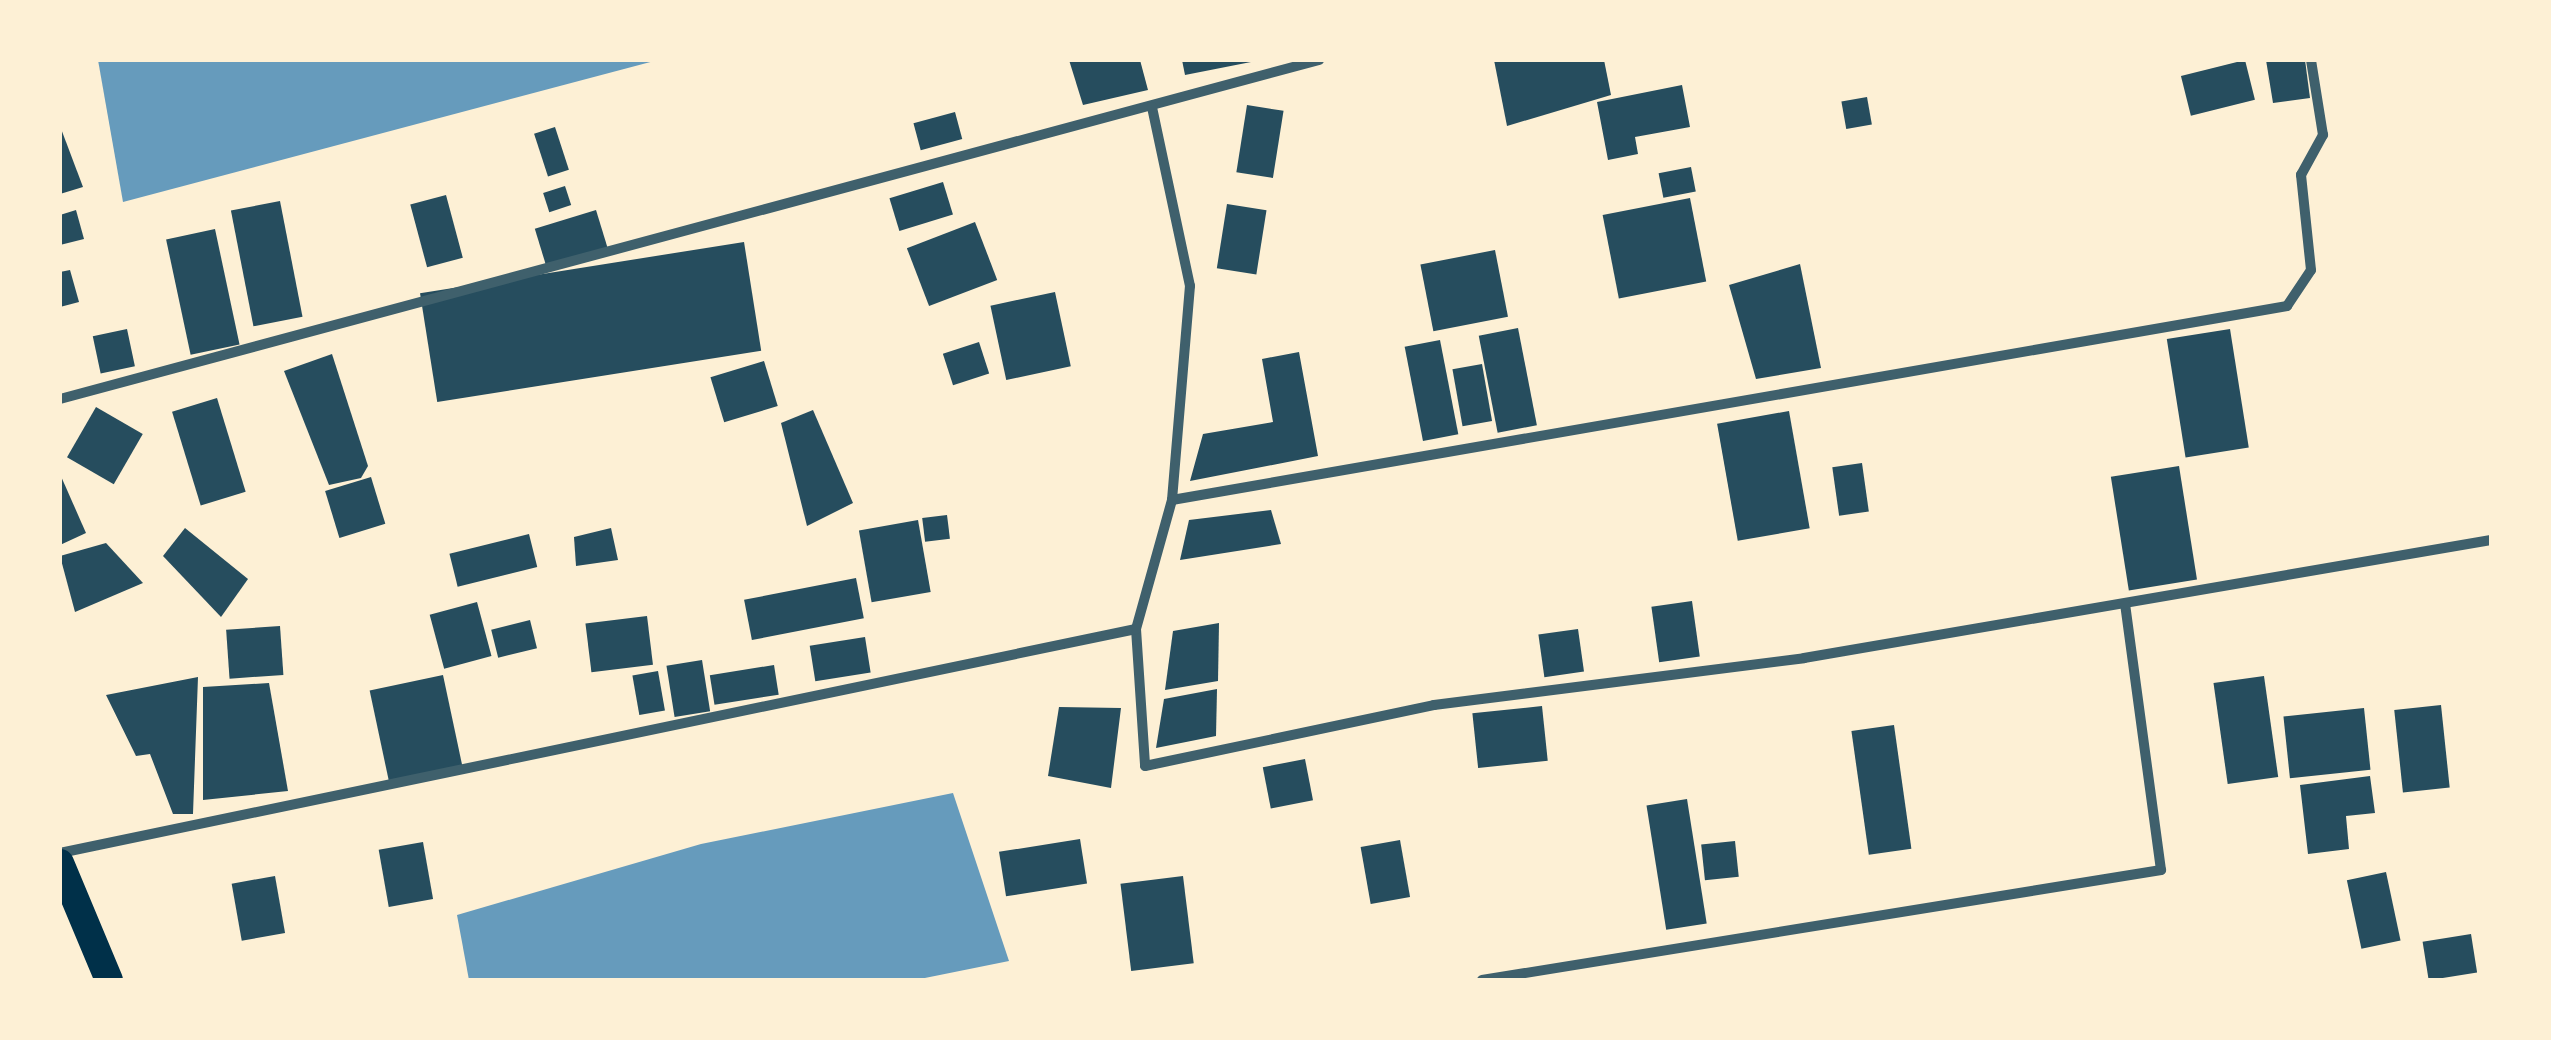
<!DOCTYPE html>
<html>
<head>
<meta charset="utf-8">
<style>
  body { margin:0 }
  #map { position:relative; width:2551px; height:1040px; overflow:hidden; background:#fdf0d5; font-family:Poppins,sans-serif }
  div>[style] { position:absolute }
  .water>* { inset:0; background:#669bbc }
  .building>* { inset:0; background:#264d5e; transform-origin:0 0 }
  .minor>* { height:10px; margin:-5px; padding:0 5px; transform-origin:5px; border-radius:5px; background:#3f606c }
  .trunk>* { height:28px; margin:-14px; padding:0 14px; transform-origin:14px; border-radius:14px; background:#003049 }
  span { translate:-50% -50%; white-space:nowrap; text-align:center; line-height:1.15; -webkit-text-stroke:8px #fdf0d5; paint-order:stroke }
  .frame { position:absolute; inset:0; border:62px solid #fdf0d5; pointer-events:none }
</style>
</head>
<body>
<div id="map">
  <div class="water">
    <div style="clip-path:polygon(98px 60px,658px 60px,123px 202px)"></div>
    <div style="clip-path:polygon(953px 793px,1009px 961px,915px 980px,469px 980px,457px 915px,701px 844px)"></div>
  </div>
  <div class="building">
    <div style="clip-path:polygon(1069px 60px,1140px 60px,1148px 90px,1083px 105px)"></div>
    <div style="clip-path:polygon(1182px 60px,1251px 60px,1251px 62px,1185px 75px)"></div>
    <div style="clip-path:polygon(1494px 60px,1604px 60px,1611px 95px,1507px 126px)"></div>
    <div style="left:2245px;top:60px;width:41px;height:66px;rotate:76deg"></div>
    <div style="clip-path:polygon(2266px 60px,2305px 60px,2310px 98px,2273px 103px)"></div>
    <div style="clip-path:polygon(1682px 85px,1690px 127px,1635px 137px,1638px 154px,1608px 160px,1597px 102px)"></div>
    <div style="left:1867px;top:97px;width:28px;height:26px;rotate:80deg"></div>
    <div style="left:1247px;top:105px;width:37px;height:68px;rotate:9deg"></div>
    <div style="left:955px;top:112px;width:28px;height:43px;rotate:75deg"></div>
    <div style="clip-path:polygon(60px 126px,83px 187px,60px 194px)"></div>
    <div style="left:555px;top:127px;width:45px;height:22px;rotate:72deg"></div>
    <div style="left:1691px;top:167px;width:25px;height:33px;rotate:79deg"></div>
    <div style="left:943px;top:182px;width:34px;height:56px;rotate:73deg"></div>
    <div style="left:565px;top:186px;width:20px;height:23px;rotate:72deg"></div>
    <div style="left:446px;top:195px;width:65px;height:37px;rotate:75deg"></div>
    <div style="left:1690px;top:198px;width:85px;height:89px;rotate:79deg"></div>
    <div style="left:280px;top:201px;width:118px;height:50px;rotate:79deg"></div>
    <div style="left:1227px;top:204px;width:40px;height:65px;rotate:9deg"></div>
    <div style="clip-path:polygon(76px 210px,84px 239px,60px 245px,60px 215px)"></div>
    <div style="left:596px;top:210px;width:39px;height:64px;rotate:73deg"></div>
    <div style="left:975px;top:222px;width:62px;height:73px;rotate:69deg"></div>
    <div style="left:215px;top:229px;width:118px;height:50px;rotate:78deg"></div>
    <div style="left:744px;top:242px;width:110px;height:328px;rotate:81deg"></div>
    <div style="left:1495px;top:250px;width:68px;height:76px;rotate:79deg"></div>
    <div style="clip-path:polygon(1800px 264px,1821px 368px,1756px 379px,1729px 285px)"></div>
    <div style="clip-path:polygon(70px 270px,79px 302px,60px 307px,60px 272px)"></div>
    <div style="left:1055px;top:292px;width:76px;height:66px;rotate:78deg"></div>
    <div style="left:1518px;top:328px;width:99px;height:40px;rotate:79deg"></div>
    <div style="left:127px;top:329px;width:38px;height:35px;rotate:78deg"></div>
    <div style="left:2230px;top:329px;width:120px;height:64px;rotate:81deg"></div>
    <div style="left:1440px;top:340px;width:96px;height:36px;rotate:79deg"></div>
    <div style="left:979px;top:342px;width:33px;height:38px;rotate:72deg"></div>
    <div style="clip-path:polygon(1299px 352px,1318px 456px,1190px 481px,1203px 434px,1273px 422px,1262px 359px)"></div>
    <div style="clip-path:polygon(332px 354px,368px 466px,361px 478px,329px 485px,284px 371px)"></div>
    <div style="left:764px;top:361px;width:47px;height:56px;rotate:73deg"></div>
    <div style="left:1482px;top:364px;width:58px;height:30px;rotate:80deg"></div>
    <div style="left:217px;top:398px;width:98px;height:47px;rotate:73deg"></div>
    <div style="left:96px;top:407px;width:54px;height:58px;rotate:30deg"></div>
    <div style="clip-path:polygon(813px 410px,853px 503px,807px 526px,781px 423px)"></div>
    <div style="left:1789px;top:411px;width:119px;height:73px;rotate:80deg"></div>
    <div style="left:1862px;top:463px;width:49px;height:30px;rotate:82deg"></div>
    <div style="left:2179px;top:466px;width:115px;height:69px;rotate:81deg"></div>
    <div style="clip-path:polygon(60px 474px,86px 533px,60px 545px)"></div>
    <div style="left:371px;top:477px;width:49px;height:48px;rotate:73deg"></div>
    <div style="clip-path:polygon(1271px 510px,1281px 544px,1180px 560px,1189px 520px)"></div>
    <div style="left:947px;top:515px;width:24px;height:25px;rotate:83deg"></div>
    <div style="left:918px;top:520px;width:73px;height:60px;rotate:80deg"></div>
    <div style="clip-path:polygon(185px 528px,248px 579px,221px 617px,163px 556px)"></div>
    <div style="clip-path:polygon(611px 528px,618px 560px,576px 566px,574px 537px)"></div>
    <div style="left:529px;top:534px;width:34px;height:82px;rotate:76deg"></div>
    <div style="clip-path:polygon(106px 543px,143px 583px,75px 612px,60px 556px)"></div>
    <div style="left:856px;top:578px;width:41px;height:114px;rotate:79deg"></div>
    <div style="left:1692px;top:601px;width:56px;height:41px;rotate:82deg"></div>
    <div style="left:477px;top:602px;width:56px;height:49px;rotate:75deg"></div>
    <div style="left:647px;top:616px;width:49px;height:62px;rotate:83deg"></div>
    <div style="left:530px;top:620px;width:29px;height:40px;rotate:76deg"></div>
    <div style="clip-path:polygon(1219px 623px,1218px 681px,1165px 690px,1173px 631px)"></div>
    <div style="left:280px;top:626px;width:49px;height:54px;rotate:86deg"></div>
    <div style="left:1578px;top:629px;width:43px;height:40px;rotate:82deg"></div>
    <div style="left:865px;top:637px;width:36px;height:56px;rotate:81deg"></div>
    <div style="left:702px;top:660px;width:52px;height:36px;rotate:81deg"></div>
    <div style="left:774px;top:665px;width:30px;height:65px;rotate:81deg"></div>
    <div style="left:658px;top:671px;width:40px;height:26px;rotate:80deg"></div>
    <div style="left:443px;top:675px;width:93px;height:75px;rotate:78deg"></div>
    <div style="left:2264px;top:676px;width:102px;height:51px;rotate:82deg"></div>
    <div style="clip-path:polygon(198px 677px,193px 814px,173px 814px,150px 754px,136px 756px,106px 695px)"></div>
    <div style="clip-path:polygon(269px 683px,288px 791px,203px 800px,203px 687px)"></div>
    <div style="clip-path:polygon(1217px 689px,1216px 736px,1156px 748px,1164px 699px)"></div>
    <div style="left:2441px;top:705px;width:83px;height:47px;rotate:84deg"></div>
    <div style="left:1542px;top:706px;width:55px;height:70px;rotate:84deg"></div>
    <div style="clip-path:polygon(1059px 707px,1121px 708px,1111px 788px,1048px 776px)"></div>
    <div style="left:2364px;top:708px;width:62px;height:81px;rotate:84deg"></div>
    <div style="left:1894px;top:725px;width:125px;height:43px;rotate:82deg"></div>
    <div style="left:1305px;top:759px;width:42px;height:43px;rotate:79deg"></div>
    <div style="clip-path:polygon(2370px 776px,2375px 813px,2346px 816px,2349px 849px,2308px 854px,2300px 785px)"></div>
    <div style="left:1687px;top:799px;width:126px;height:41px;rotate:81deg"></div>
    <div style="left:1080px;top:839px;width:45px;height:82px;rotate:81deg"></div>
    <div style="left:1400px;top:840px;width:58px;height:40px;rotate:80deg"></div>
    <div style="left:1735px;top:841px;width:36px;height:34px;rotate:84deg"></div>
    <div style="left:423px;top:842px;width:58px;height:45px;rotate:80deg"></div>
    <div style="left:2386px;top:872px;width:70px;height:40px;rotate:78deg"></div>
    <div style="left:275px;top:876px;width:58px;height:44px;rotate:80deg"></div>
    <div style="left:1183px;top:876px;width:88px;height:63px;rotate:83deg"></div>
    <div style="left:2471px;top:934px;width:39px;height:49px;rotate:81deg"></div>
  </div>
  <div class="minor">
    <div style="left:60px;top:399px;width:1304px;rotate:-15.07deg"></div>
    <div style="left:1172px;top:500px;width:1132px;rotate:-9.87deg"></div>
    <div style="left:2287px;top:306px;width:43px;rotate:-56.3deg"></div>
    <div style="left:2311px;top:270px;width:96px;rotate:-96deg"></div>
    <div style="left:2301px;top:175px;width:46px;rotate:-61.2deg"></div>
    <div style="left:2323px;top:135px;width:76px;rotate:-99.1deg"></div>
    <div style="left:1136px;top:629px;width:137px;rotate:86.2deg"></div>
    <div style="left:1145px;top:766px;width:295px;rotate:-11.9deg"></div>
    <div style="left:1434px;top:705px;width:373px;rotate:-7.2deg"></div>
    <div style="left:1804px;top:658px;width:697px;rotate:-9.75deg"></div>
    <div style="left:60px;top:853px;width:1099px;rotate:-11.76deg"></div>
    <div style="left:1136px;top:629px;width:134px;rotate:-74.4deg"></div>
    <div style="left:1172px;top:500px;width:215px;rotate:-85.2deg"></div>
    <div style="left:1190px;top:286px;width:183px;rotate:-102deg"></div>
    <div style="left:1482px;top:980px;width:688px;rotate:-9.2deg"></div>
    <div style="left:2161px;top:870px;width:267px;rotate:-97.7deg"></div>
  </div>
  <div class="trunk">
    <div style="left:60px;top:863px;width:127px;rotate:67.3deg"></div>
  </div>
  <div class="frame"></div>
</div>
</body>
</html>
